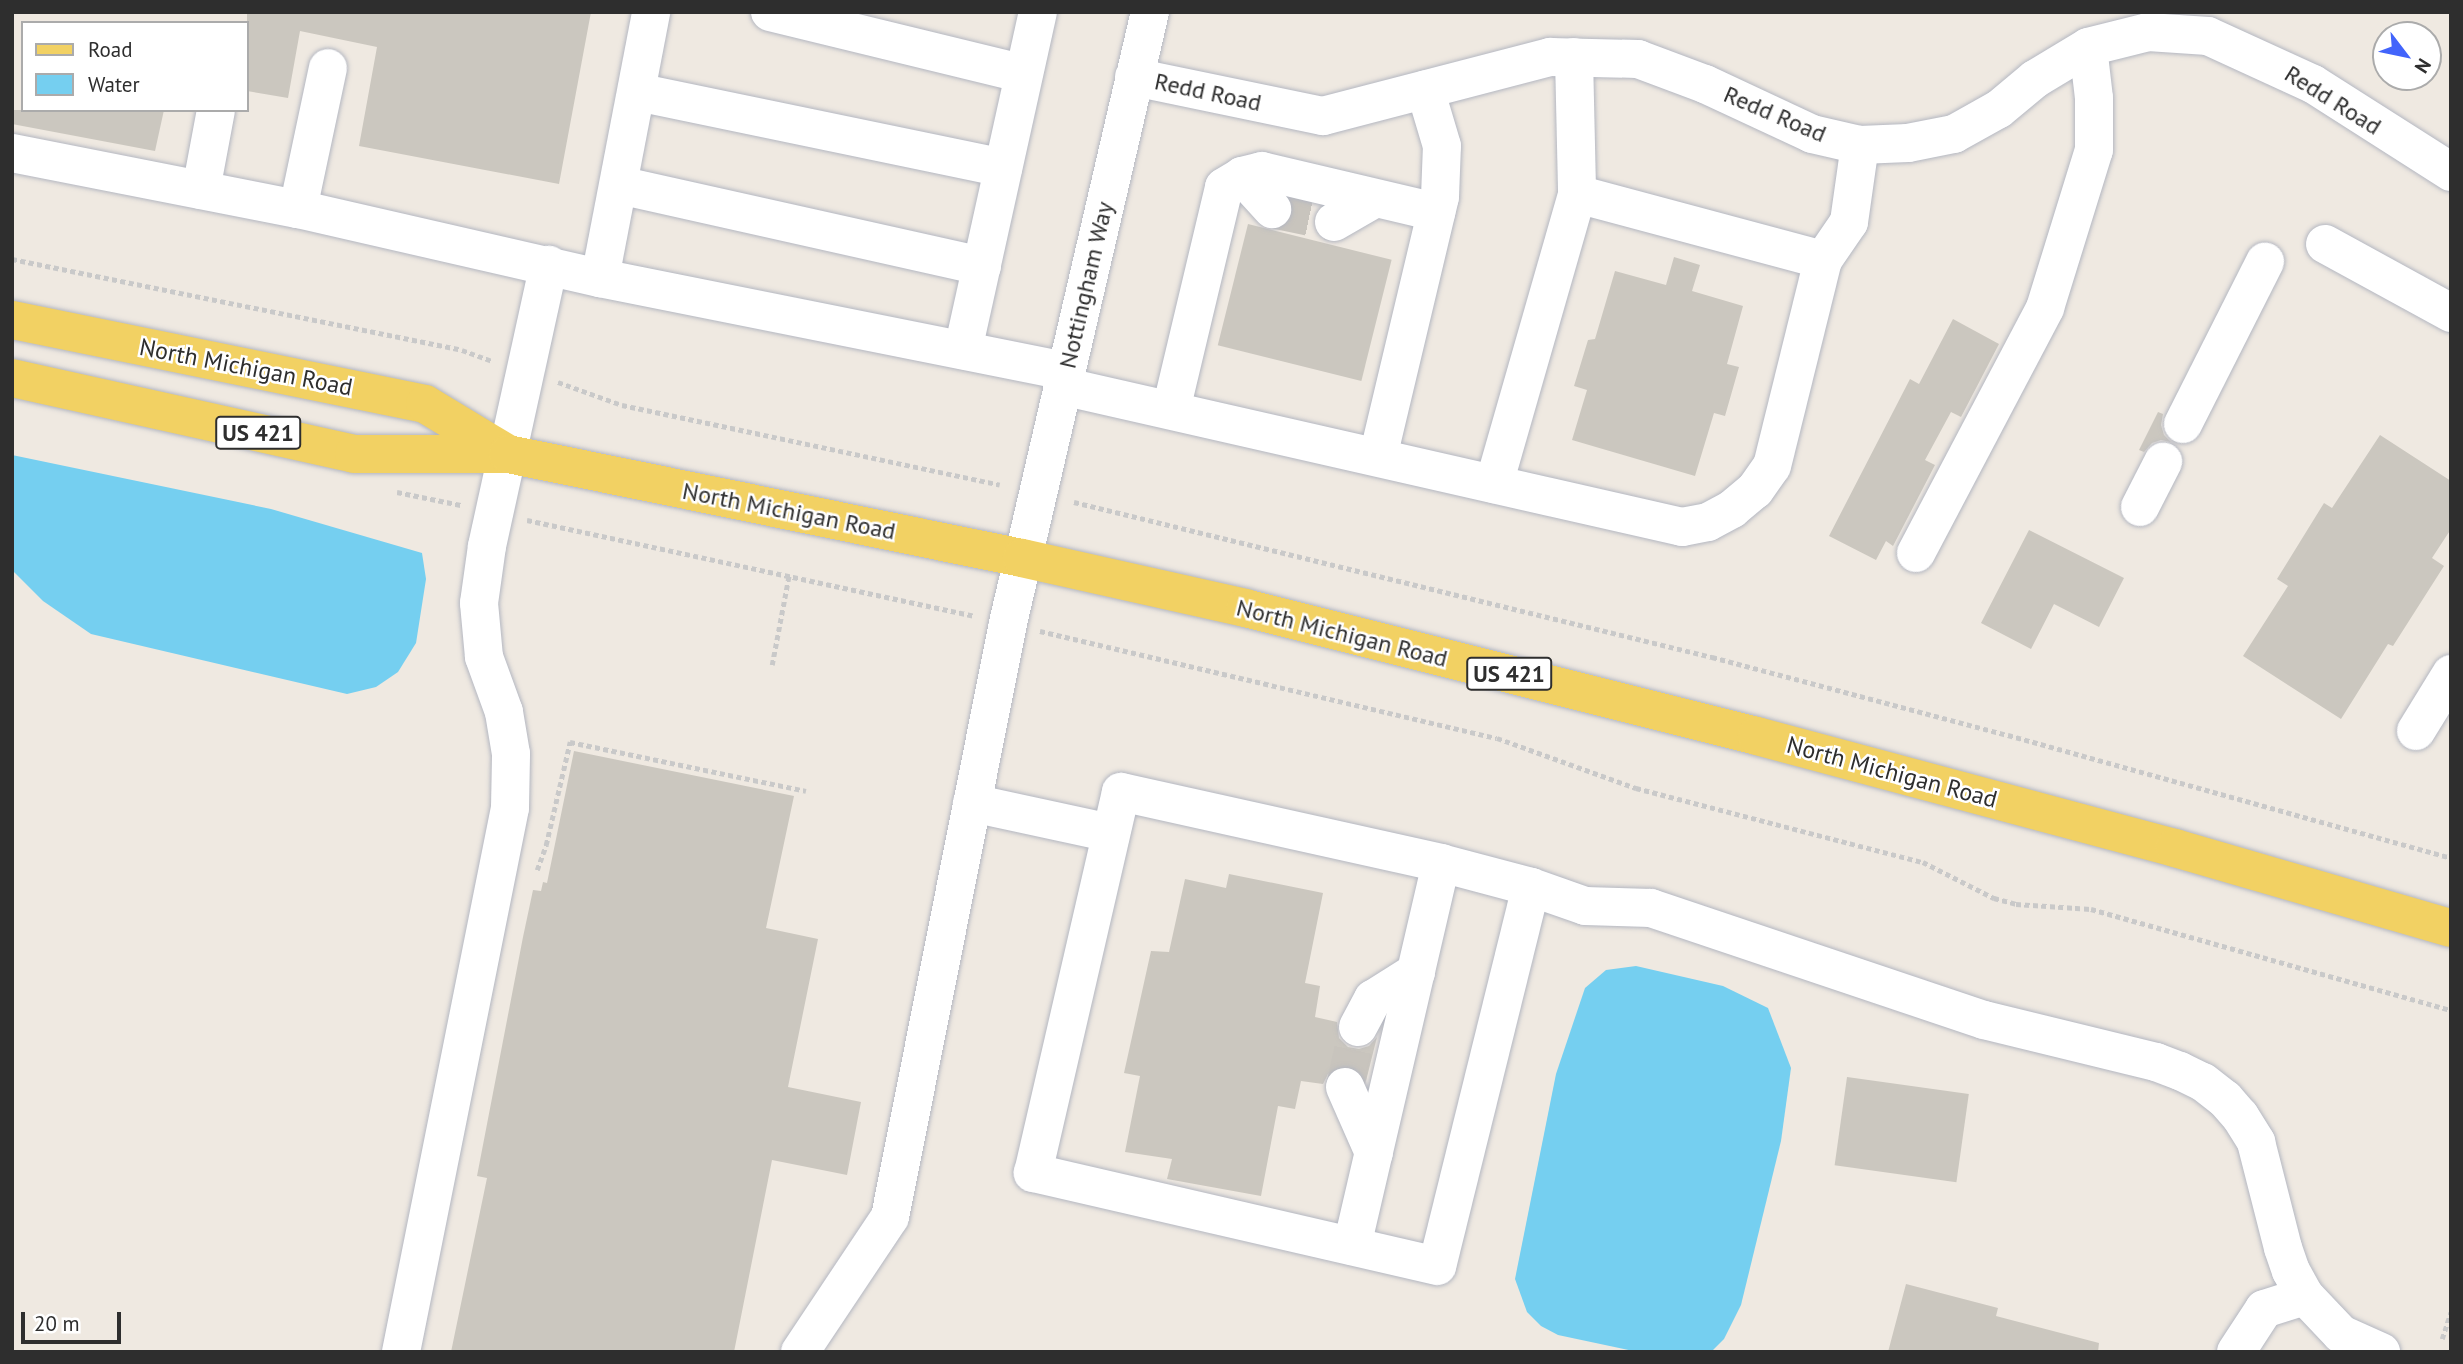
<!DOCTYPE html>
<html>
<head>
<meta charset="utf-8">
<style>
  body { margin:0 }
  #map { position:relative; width:2463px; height:1364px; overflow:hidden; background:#efe9e1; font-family:"PT Sans",sans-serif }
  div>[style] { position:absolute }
  .water>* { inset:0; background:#75cff0 }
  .building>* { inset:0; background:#cbc7bf; transform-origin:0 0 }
  .minor-tunnel>* { height:38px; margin-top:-19px; transform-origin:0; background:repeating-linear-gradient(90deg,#c8c4bd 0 38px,transparent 0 57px) }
  .path>* { height:4.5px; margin-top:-2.25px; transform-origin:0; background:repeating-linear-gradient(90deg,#c9c9c9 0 5px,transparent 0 8.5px) }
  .roads { filter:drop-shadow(0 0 2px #b4b7c1) drop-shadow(0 0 2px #b4b7c1) }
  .minor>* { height:38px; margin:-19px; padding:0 19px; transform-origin:19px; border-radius:19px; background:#fff }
  .major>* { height:38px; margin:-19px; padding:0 19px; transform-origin:19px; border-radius:19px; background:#f2d163 }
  span { translate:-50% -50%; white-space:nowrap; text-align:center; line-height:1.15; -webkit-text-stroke:5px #fff; paint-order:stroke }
  .shield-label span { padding:2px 5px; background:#fff; border:2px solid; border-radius:5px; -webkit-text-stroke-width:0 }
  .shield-label { font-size:23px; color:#2e2e2e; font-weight:700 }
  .street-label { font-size:24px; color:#2e2e2e }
  .frame { position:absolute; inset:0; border:14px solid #2e2e2e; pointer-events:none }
  .legend { position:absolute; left:21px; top:21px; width:228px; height:91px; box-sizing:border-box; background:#fff; border:2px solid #ababab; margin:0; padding:9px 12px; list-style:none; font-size:21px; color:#2e2e2e }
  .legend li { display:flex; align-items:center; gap:14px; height:35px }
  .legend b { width:35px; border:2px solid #ababab }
  .north { position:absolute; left:2372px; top:21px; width:70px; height:70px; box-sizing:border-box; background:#fff; border:2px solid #ababab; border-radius:50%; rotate:122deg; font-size:19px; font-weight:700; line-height:28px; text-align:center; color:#2e2e2e }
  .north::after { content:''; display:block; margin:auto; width:24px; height:32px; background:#4264fb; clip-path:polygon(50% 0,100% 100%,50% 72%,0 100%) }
  .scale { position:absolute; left:21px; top:1312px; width:100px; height:32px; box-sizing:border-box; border:4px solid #2e2e2e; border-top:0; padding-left:9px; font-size:21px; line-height:24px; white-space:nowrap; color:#2e2e2e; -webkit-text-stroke:5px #fff; paint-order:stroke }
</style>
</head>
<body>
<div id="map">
  <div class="water">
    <div style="clip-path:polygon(12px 455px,271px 509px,422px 553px,426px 579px,416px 643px,398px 672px,376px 687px,347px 694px,91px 634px,43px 601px,12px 570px)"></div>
    <div style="clip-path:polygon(1636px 966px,1723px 986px,1768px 1008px,1791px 1068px,1781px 1141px,1741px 1305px,1724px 1339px,1711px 1352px,1638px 1352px,1558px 1335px,1541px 1326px,1527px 1312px,1515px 1279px,1556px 1074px,1585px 988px,1606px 970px)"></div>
  </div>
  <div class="building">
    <div style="clip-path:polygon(247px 12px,591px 12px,559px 184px,359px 146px,377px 47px,300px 31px,288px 98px,247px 91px)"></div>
    <div style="clip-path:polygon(12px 110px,164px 110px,155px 151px,12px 124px)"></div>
    <div style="left:1248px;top:224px;width:148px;height:125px;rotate:14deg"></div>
    <div style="clip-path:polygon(1674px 257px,1700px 265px,1692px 291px,1743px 306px,1727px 364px,1739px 367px,1725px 416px,1714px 413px,1695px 476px,1572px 440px,1587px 390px,1574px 386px,1588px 340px,1595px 339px,1615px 271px,1666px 285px)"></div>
    <div style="clip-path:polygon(1953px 319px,1999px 344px,1961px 417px,1951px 412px,1925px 460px,1935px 465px,1893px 546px,1886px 541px,1876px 560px,1829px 536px,1910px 379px,1919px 384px)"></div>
    <div style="clip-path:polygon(2158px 412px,2163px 414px,2161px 425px,2164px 435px,2171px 442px,2161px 440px,2152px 443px,2144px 452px,2139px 450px)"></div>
    <div style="clip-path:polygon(2380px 435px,2451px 481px,2451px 529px,2432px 558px,2444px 566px,2393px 646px,2388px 644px,2341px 719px,2243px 656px,2288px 586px,2277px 579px,2324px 503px,2332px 508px)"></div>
    <div style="clip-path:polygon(2029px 530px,2124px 578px,2099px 627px,2054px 604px,2031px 649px,1981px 623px)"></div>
    <div style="clip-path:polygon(574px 751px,794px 796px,766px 928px,818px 939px,788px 1087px,861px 1102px,847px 1175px,772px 1160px,734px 1352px,451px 1352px,487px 1178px,477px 1176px,523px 937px,533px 890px,541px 891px,543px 882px,547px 883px)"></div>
    <div style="clip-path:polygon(1229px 874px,1323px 893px,1305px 983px,1320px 986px,1315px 1017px,1337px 1022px,1339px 1038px,1348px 1047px,1359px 1049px,1369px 1046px,1377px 1037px,1366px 1081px,1357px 1069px,1348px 1065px,1337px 1067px,1328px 1074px,1323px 1084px,1301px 1081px,1295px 1109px,1278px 1106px,1261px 1196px,1167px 1179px,1172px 1159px,1125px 1152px,1140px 1076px,1124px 1073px,1151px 951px,1169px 952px,1185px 879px,1226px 888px)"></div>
    <div style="left:1847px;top:1077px;width:123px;height:89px;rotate:8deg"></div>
    <div style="clip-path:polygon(1906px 1284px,1998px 1308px,1996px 1316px,2099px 1343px,2098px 1352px,1888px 1352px)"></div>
  </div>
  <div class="minor-tunnel">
    <div style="left:1272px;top:209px;width:63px;rotate:11.8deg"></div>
    <div style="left:1345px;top:1087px;width:61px;rotate:-77.8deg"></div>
  </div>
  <div class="path">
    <div style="left:12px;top:259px;width:459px;rotate:11.4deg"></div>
    <div style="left:462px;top:350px;width:33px;rotate:20deg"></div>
    <div style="left:558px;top:382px;width:68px;rotate:19.8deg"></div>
    <div style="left:622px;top:405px;width:386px;rotate:11.9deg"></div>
    <div style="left:397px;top:492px;width:65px;rotate:11.5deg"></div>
    <div style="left:1074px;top:502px;width:657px;rotate:13.66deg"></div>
    <div style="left:1712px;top:657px;width:306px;rotate:14.8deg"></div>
    <div style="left:2008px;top:735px;width:460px;rotate:15.5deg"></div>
    <div style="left:527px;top:520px;width:457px;rotate:12.1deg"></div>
    <div style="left:1040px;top:631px;width:469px;rotate:13.2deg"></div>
    <div style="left:1497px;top:738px;width:148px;rotate:19.8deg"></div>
    <div style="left:1636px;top:788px;width:296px;rotate:14.5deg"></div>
    <div style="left:1923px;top:862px;width:80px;rotate:26.9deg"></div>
    <div style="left:1994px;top:898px;width:23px;rotate:15deg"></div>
    <div style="left:2016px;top:904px;width:75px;rotate:3.8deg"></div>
    <div style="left:2091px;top:909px;width:374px;rotate:15.7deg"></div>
    <div style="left:772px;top:665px;width:92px;rotate:-79.3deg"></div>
    <div style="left:537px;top:870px;width:27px;rotate:-70deg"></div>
    <div style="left:546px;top:845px;width:106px;rotate:-76.9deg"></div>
    <div style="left:570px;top:742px;width:241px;rotate:11.7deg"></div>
    <div style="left:2442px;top:1339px;width:28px;rotate:-72deg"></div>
  </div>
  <div class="roads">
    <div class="minor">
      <div style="left:770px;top:12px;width:261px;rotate:13.7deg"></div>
      <div style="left:1574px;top:57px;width:137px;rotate:88.7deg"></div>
      <div style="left:1577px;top:194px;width:255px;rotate:15deg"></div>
      <div style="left:1823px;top:260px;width:46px;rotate:-55.6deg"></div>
      <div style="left:1849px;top:222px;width:78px;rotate:-81.9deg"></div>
      <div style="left:1134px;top:77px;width:193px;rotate:11.7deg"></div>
      <div style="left:1323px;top:116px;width:235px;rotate:-14.6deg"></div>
      <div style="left:1550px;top:57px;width:88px;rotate:1.3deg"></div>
      <div style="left:1638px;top:59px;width:72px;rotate:20.5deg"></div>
      <div style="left:1705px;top:84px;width:118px;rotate:25deg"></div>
      <div style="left:1812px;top:134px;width:49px;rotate:12.9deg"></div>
      <div style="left:1860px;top:145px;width:48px;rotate:-2.4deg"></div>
      <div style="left:1908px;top:143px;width:47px;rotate:-11.1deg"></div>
      <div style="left:1954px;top:134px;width:51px;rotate:-29.1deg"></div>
      <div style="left:1999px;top:109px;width:47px;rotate:-39.8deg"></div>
      <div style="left:2035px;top:79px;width:62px;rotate:-31.1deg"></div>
      <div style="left:2088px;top:47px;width:62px;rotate:-14deg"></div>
      <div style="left:2148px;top:32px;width:60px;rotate:3.8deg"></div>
      <div style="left:2208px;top:36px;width:115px;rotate:24.6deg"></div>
      <div style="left:2313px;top:84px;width:164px;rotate:32.5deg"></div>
      <div style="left:637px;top:92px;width:374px;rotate:11.7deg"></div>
      <div style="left:12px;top:153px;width:291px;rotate:11.1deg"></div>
      <div style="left:298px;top:209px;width:310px;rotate:12.9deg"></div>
      <div style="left:600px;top:278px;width:475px;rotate:11.3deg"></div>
      <div style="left:1242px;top:176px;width:45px;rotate:47.7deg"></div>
      <div style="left:619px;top:185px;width:372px;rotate:12.6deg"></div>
      <div style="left:201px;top:190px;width:81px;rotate:-79.4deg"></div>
      <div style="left:298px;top:209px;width:144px;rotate:-78deg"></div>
      <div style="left:1334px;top:222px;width:46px;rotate:-29.9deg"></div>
      <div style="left:2325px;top:244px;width:144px;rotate:28.7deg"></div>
      <div style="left:600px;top:278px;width:271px;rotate:-79.1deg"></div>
      <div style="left:963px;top:350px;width:346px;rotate:-77.5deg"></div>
      <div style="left:1062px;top:386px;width:636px;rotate:12.81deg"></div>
      <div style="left:1682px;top:527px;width:26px;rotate:-11deg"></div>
      <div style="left:1708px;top:522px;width:27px;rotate:-28deg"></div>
      <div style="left:1732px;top:509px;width:30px;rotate:-40deg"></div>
      <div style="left:1755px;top:490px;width:29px;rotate:-55deg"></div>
      <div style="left:1772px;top:466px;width:212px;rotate:-76.1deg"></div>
      <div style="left:1171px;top:410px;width:229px;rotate:-76.6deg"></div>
      <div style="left:1224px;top:187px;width:21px;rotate:-31deg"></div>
      <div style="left:1242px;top:176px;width:21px;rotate:-14deg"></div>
      <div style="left:1262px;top:171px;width:179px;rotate:13.3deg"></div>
      <div style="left:2183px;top:424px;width:182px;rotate:-63.2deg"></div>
      <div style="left:1378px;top:457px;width:267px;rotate:-76.6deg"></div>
      <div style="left:1440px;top:197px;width:51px;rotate:-87.8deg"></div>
      <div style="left:1442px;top:146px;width:59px;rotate:-106.6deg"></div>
      <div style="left:1494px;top:484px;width:302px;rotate:-74deg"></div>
      <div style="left:2140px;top:507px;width:51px;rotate:-62.9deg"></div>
      <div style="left:1916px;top:553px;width:277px;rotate:-62.2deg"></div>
      <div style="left:2045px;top:308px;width:165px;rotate:-72.8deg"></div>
      <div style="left:2094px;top:150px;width:52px;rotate:-90deg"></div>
      <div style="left:2094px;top:98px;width:51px;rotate:-96.7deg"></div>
      <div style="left:2416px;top:731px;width:67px;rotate:-58.4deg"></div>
      <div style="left:972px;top:803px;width:142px;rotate:12.2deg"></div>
      <div style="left:1531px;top:887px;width:390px;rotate:103.9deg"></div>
      <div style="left:1437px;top:1266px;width:415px;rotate:-167deg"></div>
      <div style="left:1033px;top:1173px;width:391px;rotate:-77deg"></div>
      <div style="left:1121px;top:792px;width:328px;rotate:12.5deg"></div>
      <div style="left:1441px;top:863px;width:93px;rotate:14.9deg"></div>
      <div style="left:1531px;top:887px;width:57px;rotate:19.4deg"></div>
      <div style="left:1585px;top:906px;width:66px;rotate:1.7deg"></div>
      <div style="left:1651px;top:908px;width:351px;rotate:18.6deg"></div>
      <div style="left:1984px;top:1020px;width:177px;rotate:13.7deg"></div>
      <div style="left:2156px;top:1062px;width:26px;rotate:21deg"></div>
      <div style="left:2180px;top:1071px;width:25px;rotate:26deg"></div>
      <div style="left:2203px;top:1082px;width:28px;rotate:38deg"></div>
      <div style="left:2225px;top:1099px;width:23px;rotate:49deg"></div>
      <div style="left:2240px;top:1116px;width:31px;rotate:58deg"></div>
      <div style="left:2256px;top:1142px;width:109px;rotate:75.7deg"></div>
      <div style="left:2283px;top:1248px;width:24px;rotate:71deg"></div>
      <div style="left:2291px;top:1271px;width:29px;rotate:61deg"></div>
      <div style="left:2305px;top:1296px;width:52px;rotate:46.5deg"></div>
      <div style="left:2341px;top:1334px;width:44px;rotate:24.2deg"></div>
      <div style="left:1358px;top:1027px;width:32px;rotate:-62deg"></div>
      <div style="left:1373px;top:999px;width:51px;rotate:-32.1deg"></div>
      <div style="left:1345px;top:1087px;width:72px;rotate:66.3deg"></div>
      <div style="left:1352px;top:1246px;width:393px;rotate:-76.9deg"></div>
      <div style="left:401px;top:1352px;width:555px;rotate:-78.67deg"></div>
      <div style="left:510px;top:808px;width:54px;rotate:-88.9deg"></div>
      <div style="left:511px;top:754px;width:43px;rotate:-99.5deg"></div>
      <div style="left:504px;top:712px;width:59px;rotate:-110deg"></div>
      <div style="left:484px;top:657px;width:54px;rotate:-95.3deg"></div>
      <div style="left:479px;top:603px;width:58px;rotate:-82deg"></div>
      <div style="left:487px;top:546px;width:288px;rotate:-77.6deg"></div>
      <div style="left:800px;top:1352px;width:162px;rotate:-56.3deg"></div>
      <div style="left:890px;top:1217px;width:606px;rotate:-78.76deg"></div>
      <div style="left:1008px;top:623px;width:627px;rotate:-76.92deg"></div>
      <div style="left:2236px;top:1352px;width:51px;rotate:-56.9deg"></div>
      <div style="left:2264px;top:1309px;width:43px;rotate:-17.6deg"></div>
    </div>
    <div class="major">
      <div style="left:12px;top:320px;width:421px;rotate:11.5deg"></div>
      <div style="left:425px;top:404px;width:97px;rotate:31.1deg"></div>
      <div style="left:12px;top:378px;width:350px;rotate:12.5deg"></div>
      <div style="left:354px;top:454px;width:154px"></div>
      <div style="left:508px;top:454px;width:524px;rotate:11.44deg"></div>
      <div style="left:1022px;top:558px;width:229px;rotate:12.6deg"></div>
      <div style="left:1245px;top:608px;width:528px;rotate:14.04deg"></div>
      <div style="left:1757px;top:736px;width:433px;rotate:15deg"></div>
      <div style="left:2175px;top:848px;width:287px;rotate:16.2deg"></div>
    </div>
  </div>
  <div class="shield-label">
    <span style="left:258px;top:433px">US 421</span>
    <span style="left:1509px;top:674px">US 421</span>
  </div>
  <div class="street-label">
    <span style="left:1208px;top:92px;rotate:12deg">Redd Road</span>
    <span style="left:2333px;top:100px;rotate:32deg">Redd Road</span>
    <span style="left:1775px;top:114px;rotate:23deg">Redd Road</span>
    <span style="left:1086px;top:285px;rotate:-77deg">Nottingham Way</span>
    <span style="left:246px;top:367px;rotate:11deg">North Michigan Road</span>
    <span style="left:789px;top:511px;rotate:11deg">North Michigan Road</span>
    <span style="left:1342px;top:633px;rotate:14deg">North Michigan Road</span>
    <span style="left:1892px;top:772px;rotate:15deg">North Michigan Road</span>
  </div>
  <div class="frame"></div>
  <ul class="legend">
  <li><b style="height:9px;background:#f2d163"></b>Road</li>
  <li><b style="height:19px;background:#75cff0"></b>Water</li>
  </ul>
  <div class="north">N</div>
  <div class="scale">20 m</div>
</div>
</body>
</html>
